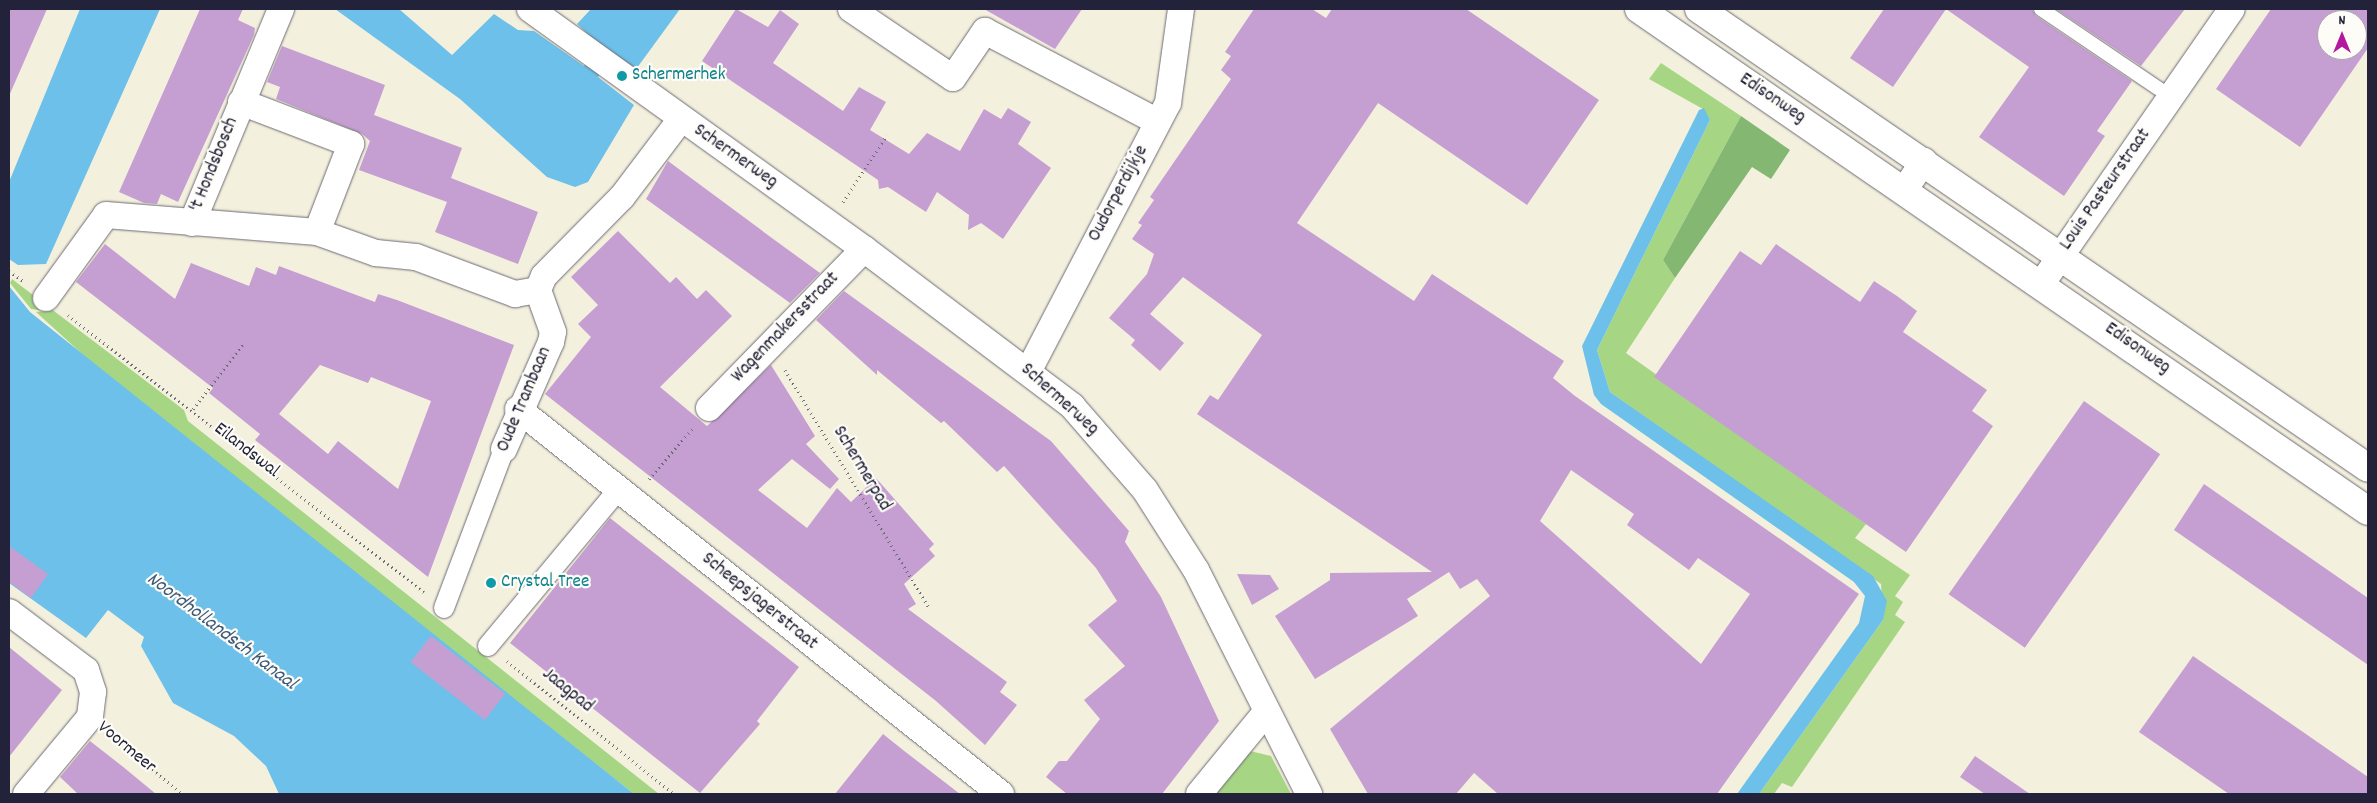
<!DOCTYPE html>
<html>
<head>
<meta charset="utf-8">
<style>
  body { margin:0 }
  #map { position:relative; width:2377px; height:803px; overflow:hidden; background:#f4f0de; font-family:Dekko,sans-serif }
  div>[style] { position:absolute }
  .green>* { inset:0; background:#a6d684 }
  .forest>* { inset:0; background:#84b772 }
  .water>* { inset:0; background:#6dc0e9 }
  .building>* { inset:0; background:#c69fd2; transform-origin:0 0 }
  .path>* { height:3px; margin-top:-1.5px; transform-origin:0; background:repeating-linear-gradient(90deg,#6c6a74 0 1px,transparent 0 5px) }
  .roads { filter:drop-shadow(0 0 1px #6c6a74) drop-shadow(0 0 1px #6c6a74) }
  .service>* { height:14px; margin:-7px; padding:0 7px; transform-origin:7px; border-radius:7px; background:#fff }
  .pedestrian>* { height:20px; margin:-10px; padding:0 10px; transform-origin:10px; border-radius:10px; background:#fff }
  .minor>* { height:26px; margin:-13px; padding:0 13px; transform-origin:13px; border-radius:13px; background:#fff }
  .tertiary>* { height:28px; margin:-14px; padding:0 14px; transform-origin:14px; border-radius:14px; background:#fff }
  .dots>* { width:14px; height:14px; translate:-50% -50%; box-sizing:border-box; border:2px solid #fdfcf7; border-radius:50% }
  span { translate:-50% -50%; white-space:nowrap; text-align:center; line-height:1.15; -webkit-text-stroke:4.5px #fdfcf7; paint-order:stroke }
  .culture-label { font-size:19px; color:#0d838f }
  .left { translate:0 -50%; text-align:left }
  .street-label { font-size:19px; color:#22223b }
  .water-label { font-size:20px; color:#3c5978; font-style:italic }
  .frame { position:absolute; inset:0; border:10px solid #22223b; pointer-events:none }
  .north { position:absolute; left:2317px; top:10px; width:50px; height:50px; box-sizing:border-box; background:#fdfcf7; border:1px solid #a5a5ac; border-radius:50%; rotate:0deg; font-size:14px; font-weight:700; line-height:20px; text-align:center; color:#22223b }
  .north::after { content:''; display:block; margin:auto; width:18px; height:22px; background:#b5179e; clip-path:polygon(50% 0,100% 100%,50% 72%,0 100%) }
</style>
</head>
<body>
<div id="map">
  <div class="green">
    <div style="clip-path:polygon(1661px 63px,1741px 116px,1663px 260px,1675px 278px,1626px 353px,1866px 524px,1855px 538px,1910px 575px,1895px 596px,1903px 602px,1895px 615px,1905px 622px,1792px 787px,1782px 783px,1774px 794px,1759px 794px,1883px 620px,1881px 584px,1610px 392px,1597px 350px,1710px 120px,1703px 109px,1649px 79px)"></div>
    <div style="clip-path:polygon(12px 279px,184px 410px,188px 421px,659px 794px,634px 794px,402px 611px,92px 363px,36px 312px,47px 311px,31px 309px,10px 283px)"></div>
    <div style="clip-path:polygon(1250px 751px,1271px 756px,1291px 794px,1214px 794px)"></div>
  </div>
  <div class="forest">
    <div style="clip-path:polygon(1741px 116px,1790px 150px,1771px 179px,1752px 167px,1675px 278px,1663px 260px)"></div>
  </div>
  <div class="water">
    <div style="clip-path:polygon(80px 9px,160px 9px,46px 264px,18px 265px,9px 259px,9px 182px)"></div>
    <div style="clip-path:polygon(335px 9px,399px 9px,452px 55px,494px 14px,518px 30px,534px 31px,584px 66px,600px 45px,577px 24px,591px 9px,680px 9px,634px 72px,614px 56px,598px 77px,634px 105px,588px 182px,575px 187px,547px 177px,460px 99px)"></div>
    <div style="clip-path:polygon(1704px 108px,1710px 120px,1597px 350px,1610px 392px,1873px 576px,1887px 601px,1883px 620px,1759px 794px,1737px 794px,1859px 623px,1865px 596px,1854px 582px,1601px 404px,1594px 395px,1582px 346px,1699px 110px)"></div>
    <div style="clip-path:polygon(9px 286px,30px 312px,634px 794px,279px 794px,266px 766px,234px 736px,173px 703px,141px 646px,144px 637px,108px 610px,86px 638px,9px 583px)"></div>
  </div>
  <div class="building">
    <div style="clip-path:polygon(9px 9px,47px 9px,9px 96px)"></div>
    <div style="clip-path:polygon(200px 9px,243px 9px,238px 20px,255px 28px,254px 35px,178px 202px,161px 194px,157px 204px,144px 203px,119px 192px)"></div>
    <div style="clip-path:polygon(736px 9px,768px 27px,780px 10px,799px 24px,773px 63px,843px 111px,859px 87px,886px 102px,870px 130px,909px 154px,927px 133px,960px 151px,984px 109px,1001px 119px,1008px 108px,1031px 122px,1018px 144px,1051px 168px,1003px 239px,981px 223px,968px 230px,969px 215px,937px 192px,926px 212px,888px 187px,879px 189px,878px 180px,702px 61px)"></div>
    <div style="clip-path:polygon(984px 9px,1082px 9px,1055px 49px)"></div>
    <div style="clip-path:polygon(evenodd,1254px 9px,1312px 9px,1326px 18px,1332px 9px,1466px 9px,1599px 100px,1527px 205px,1378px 103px,1297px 223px,1414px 301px,1432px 274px,1564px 361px,1553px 378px,1575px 396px,1859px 594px,1717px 794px,1498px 794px,1474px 773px,1456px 794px,1368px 794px,1330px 729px,1490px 596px,1477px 579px,1460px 589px,1449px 572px,1407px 599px,1418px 616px,1315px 679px,1275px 616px,1330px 580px,1330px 573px,1432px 572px,1197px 414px,1210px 395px,1218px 400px,1262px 335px,1183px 277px,1150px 314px,1184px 343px,1160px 371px,1131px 345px,1135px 340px,1109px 318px,1147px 274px,1154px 254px,1132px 239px,1142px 225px,1138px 223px,1154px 200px,1150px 197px,1231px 79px,1221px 70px,1231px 56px,1225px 52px,1254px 9px,1571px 470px,1634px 514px,1627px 525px,1689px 570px,1698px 558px,1750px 594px,1701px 664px,1540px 521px,1571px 470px)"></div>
    <div style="clip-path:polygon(1884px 9px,2032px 9px,2036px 16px,2132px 81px,2097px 131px,2105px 136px,2064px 196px,1979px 137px,2029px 67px,1946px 9px,1893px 87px,1850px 58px)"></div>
    <div style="clip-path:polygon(2056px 9px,2185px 9px,2141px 66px)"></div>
    <div style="clip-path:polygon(evenodd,2271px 9px,2368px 9px,2368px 48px,2300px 147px,2216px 89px,2271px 9px,2327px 20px,2357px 20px,2357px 50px,2327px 50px,2327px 20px)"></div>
    <div style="clip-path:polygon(282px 46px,385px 85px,374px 115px,462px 148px,451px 178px,538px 212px,518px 264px,435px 232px,447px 202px,359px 170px,370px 141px,362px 134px,276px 99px,280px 87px,267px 82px)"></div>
    <div style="clip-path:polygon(668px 161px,776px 241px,820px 273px,790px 303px,646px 199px)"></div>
    <div style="clip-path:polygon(618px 231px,670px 283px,676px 277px,697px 299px,706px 290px,732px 316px,660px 387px,707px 426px,771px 365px,815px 436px,806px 444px,839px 479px,830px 489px,792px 459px,758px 490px,807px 528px,837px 488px,851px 502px,876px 478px,934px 544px,929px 549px,935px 556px,904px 584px,916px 604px,908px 609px,1007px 682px,1000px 692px,1017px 705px,985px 745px,936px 701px,545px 394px,591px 337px,578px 324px,598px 305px,571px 277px)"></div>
    <div style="clip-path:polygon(evenodd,105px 244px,175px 299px,191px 263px,249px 286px,256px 267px,276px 275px,279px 266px,375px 302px,378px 294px,397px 300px,514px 345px,428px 577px,255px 440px,260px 434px,209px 393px,213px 388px,76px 282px,105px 244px,320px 365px,368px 383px,371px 377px,431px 401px,398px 489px,338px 441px,328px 454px,279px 414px,320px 365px)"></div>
    <div style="clip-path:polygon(1776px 244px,1860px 302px,1874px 281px,1897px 296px,1917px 311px,1903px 332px,1987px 390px,1972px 411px,1993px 426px,1906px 552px,1654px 377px,1740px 251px,1761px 265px)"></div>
    <div style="clip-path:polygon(844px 291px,1051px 441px,1129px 531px,1125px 542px,1161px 597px,1219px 721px,1162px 794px,1067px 794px,1046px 777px,1059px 761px,1067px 761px,1100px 719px,1084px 700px,1125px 666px,1088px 625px,1117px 601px,1096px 568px,1004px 466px,997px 472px,944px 421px,941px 423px,877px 370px,877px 375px,816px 320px)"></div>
    <div style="left:2084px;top:401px;width:93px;height:236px;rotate:35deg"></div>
    <div style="clip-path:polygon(2204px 484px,2368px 598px,2368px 665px,2174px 530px)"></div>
    <div style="clip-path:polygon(610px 518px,799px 667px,757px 721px,760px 724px,700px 793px,510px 643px)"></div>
    <div style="clip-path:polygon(9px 546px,48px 574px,31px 598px,9px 582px)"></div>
    <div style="clip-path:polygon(1237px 574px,1270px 575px,1279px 589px,1252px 605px)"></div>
    <div style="left:431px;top:636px;width:94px;height:33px;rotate:38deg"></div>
    <div style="clip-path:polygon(9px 647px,62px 690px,9px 757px)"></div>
    <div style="clip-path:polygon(2193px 656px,2368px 777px,2368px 794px,2229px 794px,2139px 732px)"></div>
    <div style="clip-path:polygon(883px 734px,903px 750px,960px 794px,835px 794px)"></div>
    <div style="clip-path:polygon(90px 741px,122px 766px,156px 794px,78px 794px,60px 777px)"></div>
    <div style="clip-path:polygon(1975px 756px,2030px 794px,1985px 794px,1960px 777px)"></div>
  </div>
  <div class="path">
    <div style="left:843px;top:202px;width:80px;rotate:-56.7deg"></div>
    <div style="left:9px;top:271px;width:19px;rotate:35deg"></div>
    <div style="left:68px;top:315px;width:451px;rotate:37.9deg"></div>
    <div style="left:785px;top:370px;width:278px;rotate:58.8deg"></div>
    <div style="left:193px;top:409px;width:82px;rotate:-52.4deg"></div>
    <div style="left:649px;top:479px;width:66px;rotate:-49.3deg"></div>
    <div style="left:507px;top:661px;width:213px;rotate:38.5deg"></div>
    <div style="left:110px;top:734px;width:94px;rotate:39.8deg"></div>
  </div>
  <div class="roads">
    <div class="service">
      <div style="left:2041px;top:9px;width:157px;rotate:34.1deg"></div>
    </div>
    <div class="pedestrian">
      <div style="left:444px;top:608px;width:170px;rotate:-69.3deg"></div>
      <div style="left:488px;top:646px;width:204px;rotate:-50.2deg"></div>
    </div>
    <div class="minor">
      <div style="left:530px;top:9px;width:411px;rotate:35.7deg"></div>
      <div style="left:864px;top:249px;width:261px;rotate:37deg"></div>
      <div style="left:1072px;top:406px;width:111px;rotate:49deg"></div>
      <div style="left:1145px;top:490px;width:95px;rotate:57.5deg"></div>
      <div style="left:1196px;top:570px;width:251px;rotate:63.2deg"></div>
      <div style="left:851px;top:9px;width:123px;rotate:34.1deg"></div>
      <div style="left:953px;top:78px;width:57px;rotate:-55.8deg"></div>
      <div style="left:985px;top:31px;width:195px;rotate:27.7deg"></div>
      <div style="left:241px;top:102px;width:118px;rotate:20.9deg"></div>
      <div style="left:351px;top:144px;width:94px;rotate:111.1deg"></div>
      <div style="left:1905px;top:189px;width:34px;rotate:-56deg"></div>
      <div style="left:192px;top:223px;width:232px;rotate:-67.4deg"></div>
      <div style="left:2042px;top:283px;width:333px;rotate:-55.3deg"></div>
      <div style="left:46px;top:298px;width:102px;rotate:-54.1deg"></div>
      <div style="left:106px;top:215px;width:212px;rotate:4.6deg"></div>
      <div style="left:317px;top:232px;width:63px;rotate:19.6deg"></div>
      <div style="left:376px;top:253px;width:40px;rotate:5.7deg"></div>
      <div style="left:416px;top:257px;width:106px;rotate:20.5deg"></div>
      <div style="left:515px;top:294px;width:23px;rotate:-10deg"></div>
      <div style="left:1029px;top:370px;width:301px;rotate:-62.5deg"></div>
      <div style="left:1168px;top:103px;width:95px;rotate:-82.1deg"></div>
      <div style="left:709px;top:408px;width:222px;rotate:-45.7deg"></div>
      <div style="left:518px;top:409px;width:618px;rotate:38.56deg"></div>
      <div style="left:504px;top:449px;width:117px;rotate:-66.3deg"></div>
      <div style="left:551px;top:342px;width:10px;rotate:-79deg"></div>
      <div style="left:553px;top:332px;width:45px;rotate:-109.7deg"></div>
      <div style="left:538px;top:290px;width:15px;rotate:-67deg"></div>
      <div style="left:544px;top:276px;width:111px;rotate:-45.4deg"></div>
      <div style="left:622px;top:197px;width:98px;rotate:-52.9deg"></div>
      <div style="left:9px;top:612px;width:96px;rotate:37deg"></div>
      <div style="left:86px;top:670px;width:23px;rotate:72deg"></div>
      <div style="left:93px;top:692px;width:25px;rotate:97deg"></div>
      <div style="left:90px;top:717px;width:100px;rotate:129.7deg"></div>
      <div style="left:1199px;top:794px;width:106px;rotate:-50.7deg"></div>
    </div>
    <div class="tertiary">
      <div style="left:1639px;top:9px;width:885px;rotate:34.55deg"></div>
      <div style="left:1699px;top:9px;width:811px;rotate:34.45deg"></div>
    </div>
  </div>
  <div class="dots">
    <div style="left:622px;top:76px;background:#0f9aa8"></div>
    <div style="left:491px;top:583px;background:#0f9aa8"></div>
  </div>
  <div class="culture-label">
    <span class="left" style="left:632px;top:76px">Schermerhek</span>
    <span class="left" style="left:501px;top:583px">Crystal Tree</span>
  </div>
  <div class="street-label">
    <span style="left:1772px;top:99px;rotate:34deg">Edisonweg</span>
    <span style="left:735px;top:157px;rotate:35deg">Schermerweg</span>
    <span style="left:215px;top:165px;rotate:-68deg">'t Hondsbosch</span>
    <span style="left:2106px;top:190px;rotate:-55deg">Louis Pasteurstraat</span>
    <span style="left:1119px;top:194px;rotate:-62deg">Oudorperdijkje</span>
    <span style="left:786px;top:328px;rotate:-46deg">Wagenmakersstraat</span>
    <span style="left:2137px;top:349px;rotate:35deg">Edisonweg</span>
    <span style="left:525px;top:400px;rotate:-67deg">Oude Trambaan</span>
    <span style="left:1059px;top:400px;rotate:42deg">Schermerweg</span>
    <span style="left:246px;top:451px;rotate:38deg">Eilandswal</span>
    <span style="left:861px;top:469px;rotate:59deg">Schermerpad</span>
    <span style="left:759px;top:602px;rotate:39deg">Scheepsjagerstraat</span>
    <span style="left:567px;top:691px;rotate:39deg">Jaagpad</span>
    <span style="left:126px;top:748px;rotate:40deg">Voormeer</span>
  </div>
  <div class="water-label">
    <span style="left:221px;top:632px;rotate:37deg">Noordhollandsch Kanaal</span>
  </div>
  <div class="frame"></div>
  <div class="north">N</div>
</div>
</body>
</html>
